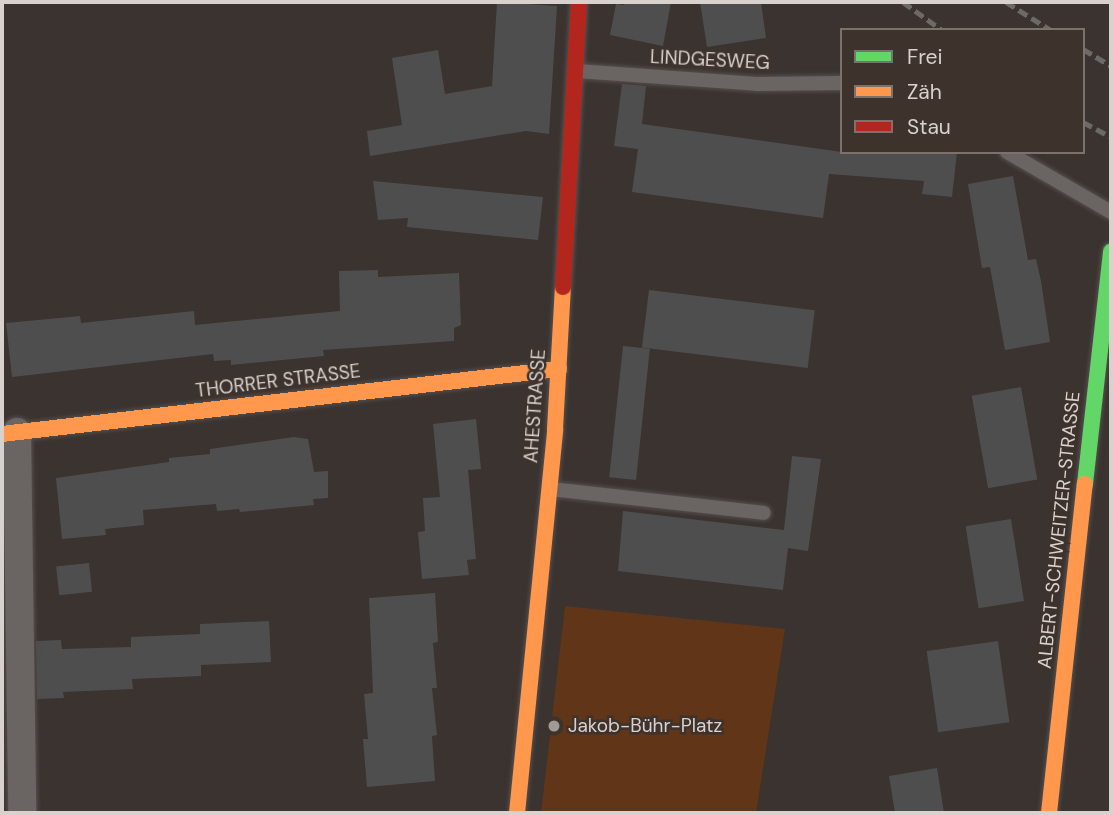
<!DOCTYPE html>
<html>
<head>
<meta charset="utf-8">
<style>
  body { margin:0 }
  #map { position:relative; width:1113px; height:815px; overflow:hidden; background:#3a3330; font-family:"DM Sans",sans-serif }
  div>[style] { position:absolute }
  .green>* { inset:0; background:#613517 }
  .building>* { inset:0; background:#4f4e4f; transform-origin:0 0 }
  .roads { filter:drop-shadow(0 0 2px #554f4d) drop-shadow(0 0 2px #554f4d) }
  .lane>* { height:14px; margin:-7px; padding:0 7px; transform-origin:7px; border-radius:7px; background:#6a6462 }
  .street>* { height:28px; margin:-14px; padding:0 14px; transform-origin:14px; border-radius:14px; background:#6a6462 }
  .fast>* { height:16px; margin:-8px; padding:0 8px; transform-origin:8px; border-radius:8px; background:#63d668 }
  .slow>* { height:16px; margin:-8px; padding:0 8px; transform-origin:8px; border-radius:8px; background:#ff974d }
  .jam>* { height:16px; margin:-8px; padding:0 8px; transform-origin:8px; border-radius:8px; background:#b3261e }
  .rail>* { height:5px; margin-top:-2.5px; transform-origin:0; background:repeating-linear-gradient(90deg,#6d6966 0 10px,transparent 0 15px) }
  .dots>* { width:19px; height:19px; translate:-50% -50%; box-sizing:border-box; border:4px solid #3e322c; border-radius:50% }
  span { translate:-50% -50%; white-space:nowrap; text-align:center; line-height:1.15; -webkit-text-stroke:5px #3e322c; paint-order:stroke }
  .street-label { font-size:19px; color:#d9d1cd }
  .poi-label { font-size:19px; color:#d9d1cd }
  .left { translate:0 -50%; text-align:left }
  .frame { position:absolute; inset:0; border:4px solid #d9d1cd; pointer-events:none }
  .legend { position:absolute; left:840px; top:28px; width:245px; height:126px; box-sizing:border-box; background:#3e322c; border:2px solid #7c726c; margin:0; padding:9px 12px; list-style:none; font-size:21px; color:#d9d1cd }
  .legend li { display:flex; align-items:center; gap:14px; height:35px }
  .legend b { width:35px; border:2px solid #7c726c }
</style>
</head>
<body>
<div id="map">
  <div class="green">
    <div style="clip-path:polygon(565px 606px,785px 629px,756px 813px,541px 813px)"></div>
  </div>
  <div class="building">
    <div style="clip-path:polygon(497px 2px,557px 6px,549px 134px,526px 131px,370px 156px,367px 131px,402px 125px,392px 58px,438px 50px,445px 94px,492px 86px)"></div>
    <div style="clip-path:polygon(624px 2px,671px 2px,663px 46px,610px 35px,616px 4px,624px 5px)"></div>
    <div style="clip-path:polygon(700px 2px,761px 2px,766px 38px,707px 47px)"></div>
    <div style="clip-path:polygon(622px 84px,646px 86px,642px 124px,842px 152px,957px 152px,952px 197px,922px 194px,924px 181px,829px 174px,823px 218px,632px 192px,638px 149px,614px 146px)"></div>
    <div style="clip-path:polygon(1013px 176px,1028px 260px,1036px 259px,1041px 281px,1050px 342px,1005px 350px,990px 267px,982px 268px,968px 184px)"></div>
    <div style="clip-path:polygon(373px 181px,543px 197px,538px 240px,407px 227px,408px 218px,378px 220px)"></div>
    <div style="clip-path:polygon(378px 270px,378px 277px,459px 273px,461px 325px,454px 328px,454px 341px,323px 350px,324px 356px,231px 365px,231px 360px,214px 361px,213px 354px,12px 377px,6px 323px,80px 316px,81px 323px,194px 311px,195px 325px,340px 311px,339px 271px)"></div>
    <div style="left:649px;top:290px;width:167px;height:58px;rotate:7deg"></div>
    <div style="left:623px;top:346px;width:27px;height:132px;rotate:6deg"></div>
    <div style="left:1021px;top:387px;width:94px;height:50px;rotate:80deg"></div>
    <div style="clip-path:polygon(476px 419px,481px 469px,468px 470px,476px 559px,467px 560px,469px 575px,422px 579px,418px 532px,425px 531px,423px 498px,440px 497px,433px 424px)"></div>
    <div style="clip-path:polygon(294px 437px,308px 439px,314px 472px,328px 471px,328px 498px,313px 499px,314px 505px,240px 512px,239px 509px,217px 511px,216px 504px,143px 510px,144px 525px,105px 529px,106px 535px,62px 539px,56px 478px,155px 464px,169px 462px,169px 458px,210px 454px,210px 449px)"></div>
    <div style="clip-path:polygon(792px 456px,821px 459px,808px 551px,788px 548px,783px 590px,618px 571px,623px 511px,784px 530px)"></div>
    <div style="left:1011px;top:519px;width:83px;height:46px;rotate:81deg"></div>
    <div style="left:89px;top:563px;width:29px;height:33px;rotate:84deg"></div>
    <div style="clip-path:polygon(435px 593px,438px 642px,433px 643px,437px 688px,432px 688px,437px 735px,432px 736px,435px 781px,367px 787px,363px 739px,368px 739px,364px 694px,373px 693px,369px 598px)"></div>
    <div style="clip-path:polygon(269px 621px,271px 662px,201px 665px,201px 676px,132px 679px,133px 689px,63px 692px,64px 698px,37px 699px,36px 641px,61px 640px,62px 649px,131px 647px,131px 637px,200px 634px,200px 624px)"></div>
    <div style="left:998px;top:641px;width:82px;height:72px;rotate:82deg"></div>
    <div style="clip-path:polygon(2px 642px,4px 700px,2px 700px)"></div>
    <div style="clip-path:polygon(937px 768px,944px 813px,895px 813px,889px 776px)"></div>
  </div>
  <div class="roads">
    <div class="lane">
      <div style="left:577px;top:71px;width:180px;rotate:4.1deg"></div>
      <div style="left:757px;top:84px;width:85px;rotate:-0.7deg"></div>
      <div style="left:1007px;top:152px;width:120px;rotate:30deg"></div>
      <div style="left:551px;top:489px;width:214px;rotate:6.4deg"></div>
    </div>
    <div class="street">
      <div style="left:17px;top:432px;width:381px;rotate:89.2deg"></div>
    </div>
    <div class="fast">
      <div style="left:1085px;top:484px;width:234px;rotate:-83.6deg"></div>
    </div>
    <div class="slow">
      <div style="left:2px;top:434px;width:561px;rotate:-6.66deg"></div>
      <div style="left:517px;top:813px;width:386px;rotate:-84.3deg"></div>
      <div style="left:555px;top:429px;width:142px;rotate:-86.8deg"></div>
      <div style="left:1049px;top:813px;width:331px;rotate:-83.8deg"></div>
    </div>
    <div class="jam">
      <div style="left:563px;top:287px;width:285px;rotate:-86.8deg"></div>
    </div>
  </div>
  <div class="rail">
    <div style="left:903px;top:2px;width:48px;rotate:35.7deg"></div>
    <div style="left:1006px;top:2px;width:53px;rotate:31.9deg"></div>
    <div style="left:1083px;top:49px;width:33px;rotate:31deg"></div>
    <div style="left:1083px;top:122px;width:32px;rotate:28deg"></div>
  </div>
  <div class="dots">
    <div style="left:554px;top:726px;background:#a19a96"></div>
  </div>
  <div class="street-label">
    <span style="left:710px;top:60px;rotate:3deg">LINDGESWEG</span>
    <span style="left:278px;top:381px;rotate:-7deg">THORRER STRASSE</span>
    <span style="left:535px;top:406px;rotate:-86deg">AHESTRASSE</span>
    <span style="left:1059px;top:530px;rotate:-84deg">ALBERT-SCHWEITZER-STRASSE</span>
  </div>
  <div class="poi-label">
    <span class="left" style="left:568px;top:726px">Jakob-Bühr-Platz</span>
  </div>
  <div class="frame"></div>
  <ul class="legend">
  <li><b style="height:9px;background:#63d668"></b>Frei</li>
  <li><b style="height:9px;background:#ff974d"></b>Zäh</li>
  <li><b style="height:9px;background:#b3261e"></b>Stau</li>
  </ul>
</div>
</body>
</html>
